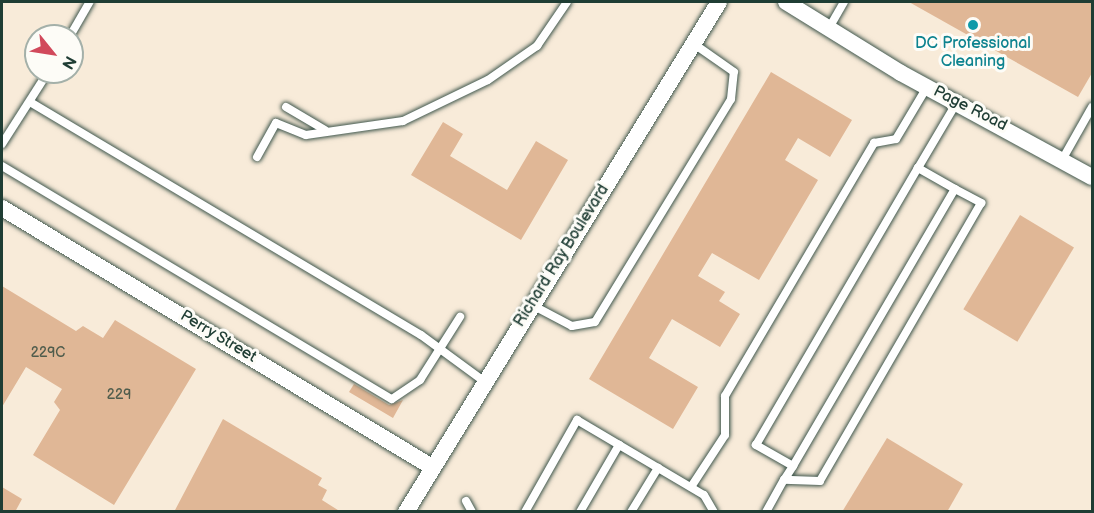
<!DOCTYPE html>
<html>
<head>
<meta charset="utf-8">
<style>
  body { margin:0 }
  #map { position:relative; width:1094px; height:513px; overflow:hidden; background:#f8ebd9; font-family:"Balsamiq Sans",sans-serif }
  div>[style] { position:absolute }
  .building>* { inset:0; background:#e0b796; transform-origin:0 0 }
  .roads { filter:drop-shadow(0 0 2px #40574d) drop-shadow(0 0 2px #40574d) }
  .service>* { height:8px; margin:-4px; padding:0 4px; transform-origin:4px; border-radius:4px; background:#fff }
  .minor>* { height:16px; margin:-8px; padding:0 8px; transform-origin:8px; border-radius:8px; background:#fff }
  .dots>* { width:16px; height:16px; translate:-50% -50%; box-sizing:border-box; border:3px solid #fdfcf7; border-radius:50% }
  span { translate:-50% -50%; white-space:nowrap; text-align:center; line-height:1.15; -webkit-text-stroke:6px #fdfcf7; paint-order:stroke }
  .number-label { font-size:14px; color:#4f5c4c }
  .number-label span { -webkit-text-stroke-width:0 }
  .culture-label { font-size:16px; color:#0d838f }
  .street-label { font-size:16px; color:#1f3d34 }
  .frame { position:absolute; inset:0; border:3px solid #1f3d34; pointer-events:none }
  .north { position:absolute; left:24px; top:24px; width:60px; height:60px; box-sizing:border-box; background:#fdfcf7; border:2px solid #a4b0a9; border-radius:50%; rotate:120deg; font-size:16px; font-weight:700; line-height:24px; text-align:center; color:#1f3d34 }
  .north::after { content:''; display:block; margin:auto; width:21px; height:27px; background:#d1495b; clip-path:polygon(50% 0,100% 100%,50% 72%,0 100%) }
</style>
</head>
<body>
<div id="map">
  <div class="building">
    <div style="clip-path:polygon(909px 2px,1092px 2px,1092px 73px,1078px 97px)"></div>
    <div style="clip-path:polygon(771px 72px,852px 120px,830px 157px,798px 138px,785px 160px,818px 180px,759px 280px,712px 253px,698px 276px,725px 292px,719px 301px,740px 314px,720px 347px,672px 319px,649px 358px,698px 387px,673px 429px,589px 379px)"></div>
    <div style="clip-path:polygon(443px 122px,463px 134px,450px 156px,507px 190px,536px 141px,568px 160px,521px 240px,411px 175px)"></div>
    <div style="left:1020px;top:215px;width:63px;height:110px;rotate:31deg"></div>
    <div style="clip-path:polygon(2px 286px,76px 331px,83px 326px,103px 338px,115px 320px,196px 369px,114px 505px,33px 455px,60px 410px,54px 402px,62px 389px,26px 367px,2px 407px)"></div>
    <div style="clip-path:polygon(354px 384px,389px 405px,403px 400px,393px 418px,349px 392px)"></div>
    <div style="clip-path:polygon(223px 419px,322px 478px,318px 485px,327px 490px,322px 500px,341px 512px,174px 512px)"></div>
    <div style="clip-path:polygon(887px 438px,963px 484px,947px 512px,842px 512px)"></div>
    <div style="clip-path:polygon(2px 487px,22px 499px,15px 512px,2px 512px)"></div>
  </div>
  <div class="roads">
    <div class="service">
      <div style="left:829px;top:28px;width:30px;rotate:-60deg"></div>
      <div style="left:70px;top:36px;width:39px;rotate:-60deg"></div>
      <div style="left:30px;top:102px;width:455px;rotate:30.8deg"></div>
      <div style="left:421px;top:335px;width:79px;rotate:36.3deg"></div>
      <div style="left:286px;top:107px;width:45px;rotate:30.5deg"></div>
      <div style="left:2px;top:144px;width:85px;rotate:-57.4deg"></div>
      <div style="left:257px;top:157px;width:39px;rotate:-61deg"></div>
      <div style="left:276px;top:123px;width:32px;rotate:22deg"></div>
      <div style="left:306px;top:135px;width:98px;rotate:-8.2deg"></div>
      <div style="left:403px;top:121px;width:94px;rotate:-25.8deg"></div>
      <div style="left:488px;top:80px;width:60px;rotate:-34.8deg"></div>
      <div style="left:537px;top:46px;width:53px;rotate:-55.7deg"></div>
      <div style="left:1062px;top:160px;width:61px;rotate:-60.5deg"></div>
      <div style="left:2px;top:166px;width:454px;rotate:30.9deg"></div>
      <div style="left:392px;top:399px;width:34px;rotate:-34deg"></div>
      <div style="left:420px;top:380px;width:75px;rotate:-57.6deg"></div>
      <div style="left:955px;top:189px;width:43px;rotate:-150.4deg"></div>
      <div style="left:918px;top:168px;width:77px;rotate:-59.4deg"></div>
      <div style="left:532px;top:305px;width:45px;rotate:27.7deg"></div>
      <div style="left:572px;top:326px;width:23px;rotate:-10deg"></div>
      <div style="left:595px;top:322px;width:261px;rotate:-58.6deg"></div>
      <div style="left:731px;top:99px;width:27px;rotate:-84deg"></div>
      <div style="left:734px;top:72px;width:49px;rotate:-145deg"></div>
      <div style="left:793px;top:466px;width:43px;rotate:-150.4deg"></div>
      <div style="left:756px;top:445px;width:321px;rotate:-59.7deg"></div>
      <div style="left:691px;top:487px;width:62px;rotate:-56.8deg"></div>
      <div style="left:725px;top:435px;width:39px;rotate:-90deg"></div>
      <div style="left:725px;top:396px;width:294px;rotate:-59.5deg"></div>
      <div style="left:874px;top:143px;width:22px;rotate:-10deg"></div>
      <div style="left:896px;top:139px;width:61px;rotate:-59.2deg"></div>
      <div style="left:466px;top:501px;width:13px;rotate:61deg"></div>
      <div style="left:525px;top:512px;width:106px;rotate:-60.5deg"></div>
      <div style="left:577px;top:420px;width:147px;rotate:30.6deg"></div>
      <div style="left:704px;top:495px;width:20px;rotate:60deg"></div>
      <div style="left:580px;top:512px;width:78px;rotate:-59.8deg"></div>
      <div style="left:631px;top:512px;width:52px;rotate:-58.5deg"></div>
      <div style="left:766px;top:512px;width:37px;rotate:-61deg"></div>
      <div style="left:784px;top:480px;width:17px;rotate:-57deg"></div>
      <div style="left:793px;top:466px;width:321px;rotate:-59.7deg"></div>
      <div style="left:955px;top:189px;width:30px;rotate:28deg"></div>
      <div style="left:981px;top:203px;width:321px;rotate:120.1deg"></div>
      <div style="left:820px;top:481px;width:36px;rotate:-178deg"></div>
    </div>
    <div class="minor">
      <div style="left:786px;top:2px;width:135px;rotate:31.7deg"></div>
      <div style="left:901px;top:73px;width:217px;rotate:28.6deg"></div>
      <div style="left:2px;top:208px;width:502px;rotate:31.06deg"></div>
      <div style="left:406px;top:512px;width:598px;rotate:-58.46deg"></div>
    </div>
  </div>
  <div class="dots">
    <div style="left:973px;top:25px;background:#0f9aa8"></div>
  </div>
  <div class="number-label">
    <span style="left:48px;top:353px">229C</span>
    <span style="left:119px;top:395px">229</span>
  </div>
  <div class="culture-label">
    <span style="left:973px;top:53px">DC Professional<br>Cleaning</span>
  </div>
  <div class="street-label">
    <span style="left:970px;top:109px;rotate:27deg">Page Road</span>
    <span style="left:562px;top:256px;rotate:-58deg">Richard Ray Boulevard</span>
    <span style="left:218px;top:337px;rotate:31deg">Perry Street</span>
  </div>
  <div class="frame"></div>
  <div class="north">N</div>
</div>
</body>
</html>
